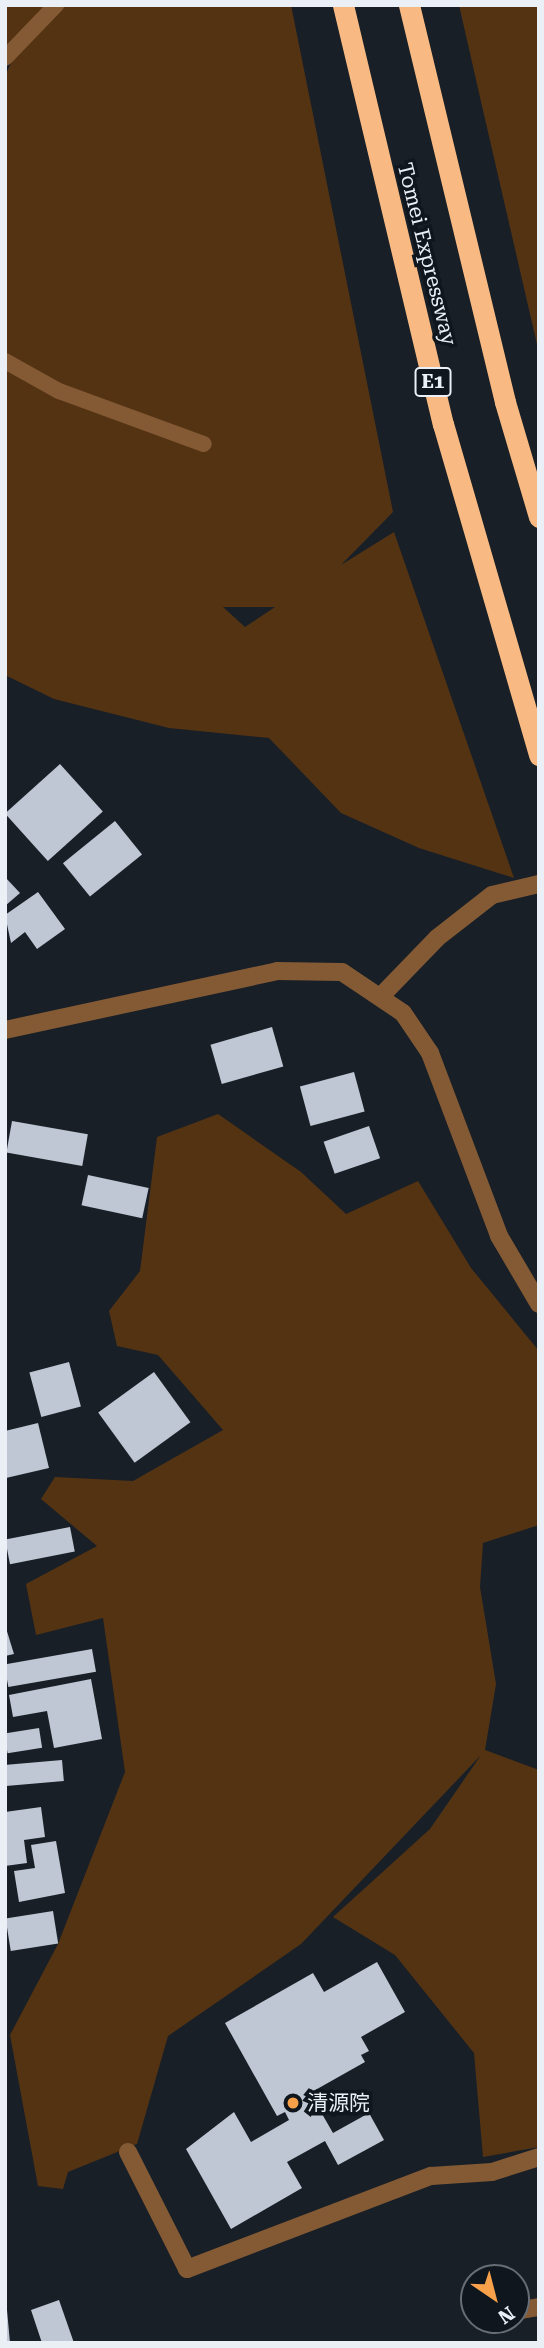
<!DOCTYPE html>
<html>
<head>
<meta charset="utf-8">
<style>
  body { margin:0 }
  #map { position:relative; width:544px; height:2348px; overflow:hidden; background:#181f27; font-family:"Roboto Serif","Noto Sans JP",serif }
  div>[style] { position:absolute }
  .green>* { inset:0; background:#543313 }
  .building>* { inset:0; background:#bec7d3; transform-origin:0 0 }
  .service>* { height:16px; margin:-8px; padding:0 8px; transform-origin:8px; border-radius:8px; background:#845a34 }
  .minor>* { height:18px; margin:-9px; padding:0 9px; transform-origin:9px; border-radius:9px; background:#845a34 }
  .tertiary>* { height:18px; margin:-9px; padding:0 9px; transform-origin:9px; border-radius:9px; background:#845a34 }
  .motorway>* { height:21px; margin:-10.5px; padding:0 10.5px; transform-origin:10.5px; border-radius:10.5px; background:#f8ba82 }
  .dots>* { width:19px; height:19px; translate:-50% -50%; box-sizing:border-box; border:4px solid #0f161e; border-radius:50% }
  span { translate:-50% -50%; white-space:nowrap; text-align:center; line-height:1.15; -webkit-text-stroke:7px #0f161e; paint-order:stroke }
  .shield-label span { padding:2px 5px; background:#0f161e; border:2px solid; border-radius:5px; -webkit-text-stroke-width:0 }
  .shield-label { font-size:19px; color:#ebeff6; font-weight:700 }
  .street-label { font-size:21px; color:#ebeff6 }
  .poi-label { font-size:21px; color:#ebeff6 }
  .left { translate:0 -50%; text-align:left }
  .frame { position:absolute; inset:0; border:7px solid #ebeff6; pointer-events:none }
  .north { position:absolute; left:460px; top:2264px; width:70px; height:70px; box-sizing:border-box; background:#0f161e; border:2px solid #676d74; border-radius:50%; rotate:145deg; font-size:19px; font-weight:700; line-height:28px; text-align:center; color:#ebeff6 }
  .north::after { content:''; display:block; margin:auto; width:24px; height:32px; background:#f8a14a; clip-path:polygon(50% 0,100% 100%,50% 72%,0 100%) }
</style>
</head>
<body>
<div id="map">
  <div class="green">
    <div style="clip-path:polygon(evenodd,5px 5px,291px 5px,393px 512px,341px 565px,394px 532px,514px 878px,419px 848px,341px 813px,269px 738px,169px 728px,54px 699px,5px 675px,5px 76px,28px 27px,5px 53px,5px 5px,223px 607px,275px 607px,245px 627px,223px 607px)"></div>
    <div style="clip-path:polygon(459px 5px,539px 5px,539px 353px,482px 106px)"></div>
    <div style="clip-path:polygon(218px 1114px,301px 1172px,346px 1214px,418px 1181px,471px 1268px,539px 1351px,539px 1525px,483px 1543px,480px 1587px,496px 1684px,485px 1750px,539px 1770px,539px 2147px,483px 2157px,474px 2053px,395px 1955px,333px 1917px,430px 1829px,481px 1755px,301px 1944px,168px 2036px,137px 2144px,68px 2172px,63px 2189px,38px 2186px,10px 2035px,58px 1944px,125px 1772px,103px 1618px,36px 1635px,26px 1584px,97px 1546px,41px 1499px,55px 1477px,133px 1481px,223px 1430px,158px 1355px,117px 1346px,109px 1311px,140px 1271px,157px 1137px)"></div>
  </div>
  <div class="building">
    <div style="left:60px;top:764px;width:64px;height:74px;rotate:48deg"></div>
    <div style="left:115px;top:821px;width:43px;height:67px;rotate:51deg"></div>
    <div style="clip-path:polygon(5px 877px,20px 893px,5px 906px)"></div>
    <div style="clip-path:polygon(38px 892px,65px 929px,37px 949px,25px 932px,11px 943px,5px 915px)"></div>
    <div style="left:272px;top:1027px;width:41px;height:64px;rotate:74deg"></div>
    <div style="left:354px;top:1072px;width:41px;height:56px;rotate:75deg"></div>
    <div style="left:12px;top:1121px;width:77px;height:32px;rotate:10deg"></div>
    <div style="left:369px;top:1126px;width:34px;height:48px;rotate:71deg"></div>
    <div style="left:88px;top:1175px;width:62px;height:31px;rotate:12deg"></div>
    <div style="left:69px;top:1362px;width:46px;height:41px;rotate:75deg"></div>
    <div style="left:154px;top:1372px;width:62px;height:69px;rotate:54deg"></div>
    <div style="clip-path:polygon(38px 1423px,49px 1468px,6px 1478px,5px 1431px)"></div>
    <div style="left:70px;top:1527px;width:25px;height:66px;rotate:79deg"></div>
    <div style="clip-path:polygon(5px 1625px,14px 1654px,5px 1656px)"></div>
    <div style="left:92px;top:1649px;width:23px;height:89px;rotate:80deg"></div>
    <div style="clip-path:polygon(91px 1679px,102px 1739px,54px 1748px,47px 1711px,13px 1717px,9px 1695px)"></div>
    <div style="left:39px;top:1728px;width:20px;height:35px;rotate:81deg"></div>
    <div style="left:62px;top:1760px;width:21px;height:58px;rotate:85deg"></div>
    <div style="clip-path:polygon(41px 1807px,45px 1837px,24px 1840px,27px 1863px,5px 1866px,5px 1812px)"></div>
    <div style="clip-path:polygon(56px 1841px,65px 1893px,19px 1902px,14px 1871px,35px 1868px,31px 1845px)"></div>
    <div style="left:53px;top:1911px;width:33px;height:48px;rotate:81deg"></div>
    <div style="clip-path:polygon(377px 1962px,405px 2012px,361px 2037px,369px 2051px,361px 2055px,365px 2062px,310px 2093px,333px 2133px,369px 2113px,384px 2140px,338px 2165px,325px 2141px,287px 2162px,302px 2188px,231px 2229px,186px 2149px,234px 2112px,251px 2142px,289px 2120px,285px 2112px,277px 2116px,225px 2023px,313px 1973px,324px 1992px)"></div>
    <div style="clip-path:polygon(59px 2300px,74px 2343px,42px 2343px,31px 2310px)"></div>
    <div style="clip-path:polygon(5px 2310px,7px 2310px,10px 2343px,5px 2343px)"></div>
  </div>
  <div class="service">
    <div style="left:5px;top:58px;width:74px;rotate:-46.1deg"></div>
    <div style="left:5px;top:361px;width:62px;rotate:29.1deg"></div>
    <div style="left:59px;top:391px;width:154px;rotate:20.1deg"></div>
  </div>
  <div class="minor">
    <div style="left:382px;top:995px;width:79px;rotate:-46deg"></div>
    <div style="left:437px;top:938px;width:70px;rotate:-38deg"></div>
    <div style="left:492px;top:895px;width:48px;rotate:-13.2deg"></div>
    <div style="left:128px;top:2152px;width:131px;rotate:63.2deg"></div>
    <div style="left:187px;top:2269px;width:261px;rotate:-20.9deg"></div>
    <div style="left:431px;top:2176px;width:61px;rotate:-3.8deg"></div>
    <div style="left:492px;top:2172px;width:49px;rotate:-17.7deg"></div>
    <div style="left:516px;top:2311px;width:23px;rotate:-10deg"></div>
  </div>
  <div class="tertiary">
    <div style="left:5px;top:1030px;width:278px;rotate:-12.2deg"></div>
    <div style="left:277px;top:971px;width:65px;rotate:0.9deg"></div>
    <div style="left:342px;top:972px;width:73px;rotate:33.9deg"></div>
    <div style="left:403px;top:1013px;width:48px;rotate:56deg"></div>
    <div style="left:430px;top:1053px;width:196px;rotate:69.3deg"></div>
    <div style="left:499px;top:1236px;width:79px;rotate:59.5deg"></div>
  </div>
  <div class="motorway">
    <div style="left:343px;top:5px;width:431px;rotate:76.6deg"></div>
    <div style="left:443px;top:424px;width:345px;rotate:73.8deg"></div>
    <div style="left:409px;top:5px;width:408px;rotate:76.4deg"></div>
    <div style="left:505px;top:402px;width:120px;rotate:73.5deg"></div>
  </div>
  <div class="dots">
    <div style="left:293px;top:2103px;background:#f8a14a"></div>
  </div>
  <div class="shield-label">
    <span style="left:433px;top:382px">E1</span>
  </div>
  <div class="street-label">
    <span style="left:427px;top:254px;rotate:76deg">Tomei Expressway</span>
  </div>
  <div class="poi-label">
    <span class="left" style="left:307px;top:2103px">清源院</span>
  </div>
  <div class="frame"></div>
  <div class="north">N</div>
</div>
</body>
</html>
